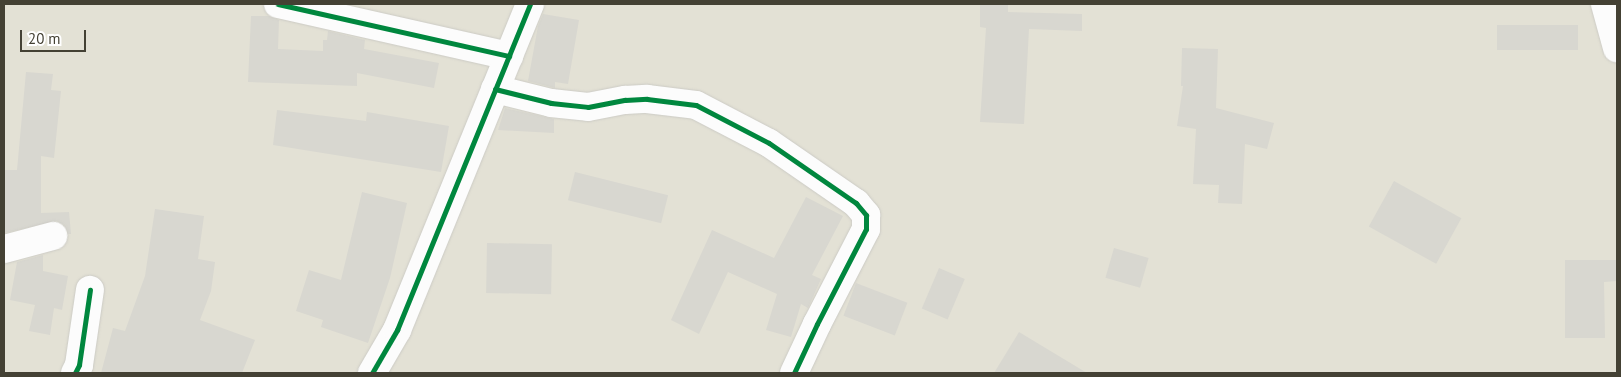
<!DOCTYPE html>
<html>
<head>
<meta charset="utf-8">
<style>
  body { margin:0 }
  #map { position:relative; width:1621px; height:377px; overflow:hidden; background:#eeeee8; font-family:"PT Sans",sans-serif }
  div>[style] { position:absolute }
  .residential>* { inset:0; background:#e3e1d5; transform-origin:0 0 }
  .building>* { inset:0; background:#d8d7d0; transform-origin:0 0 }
  .roads { filter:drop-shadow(0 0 1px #cccbc5) drop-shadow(0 0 1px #cccbc5) }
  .minor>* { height:28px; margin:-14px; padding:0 14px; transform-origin:14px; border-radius:14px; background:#fcfcfc }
  .cycleway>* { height:5px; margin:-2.5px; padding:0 2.5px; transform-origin:2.5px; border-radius:2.5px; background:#00873e }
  span { translate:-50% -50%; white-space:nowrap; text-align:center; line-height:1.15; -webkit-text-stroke:5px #fff; paint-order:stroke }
  .frame { position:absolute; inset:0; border:5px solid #444134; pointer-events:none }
  .scale { position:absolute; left:20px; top:30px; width:66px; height:22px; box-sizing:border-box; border:2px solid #444134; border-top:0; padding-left:6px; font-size:15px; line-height:18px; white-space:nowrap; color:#444134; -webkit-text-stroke:4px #fff; paint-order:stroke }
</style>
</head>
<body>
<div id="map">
  <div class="residential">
    <div style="left:4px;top:4px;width:1613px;height:369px"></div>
  </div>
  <div class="building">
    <div style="clip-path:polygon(980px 4px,1008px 4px,1008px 12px,1082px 14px,1082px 31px,1029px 29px,1024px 124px,980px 122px,986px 28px,980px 27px)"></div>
    <div style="clip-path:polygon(543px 14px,579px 20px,568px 84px,555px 82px,555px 88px,528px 81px,538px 26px)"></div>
    <div style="clip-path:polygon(251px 16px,269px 16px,279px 20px,278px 49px,323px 51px,323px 40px,327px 40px,328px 31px,365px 40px,364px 49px,439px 63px,434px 88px,357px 73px,357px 86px,248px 82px)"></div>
    <div style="left:1578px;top:25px;width:25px;height:81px;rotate:90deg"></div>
    <div style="clip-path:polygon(1182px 48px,1218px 49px,1216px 108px,1274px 123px,1267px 149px,1245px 144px,1242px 204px,1218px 203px,1219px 185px,1193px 184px,1196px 129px,1177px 126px,1183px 86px,1181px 86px)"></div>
    <div style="clip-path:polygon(26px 72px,53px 74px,51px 90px,61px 91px,54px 158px,41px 156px,41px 213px,69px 212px,71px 234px,68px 234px,64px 225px,57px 221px,4px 233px,4px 170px,17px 170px)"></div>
    <div style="clip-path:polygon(505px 108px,554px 119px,554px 133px,498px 130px)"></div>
    <div style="clip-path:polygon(277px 110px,366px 121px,367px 112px,449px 126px,441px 172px,273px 145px)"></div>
    <div style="left:575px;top:172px;width:96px;height:29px;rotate:14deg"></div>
    <div style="left:1394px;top:181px;width:77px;height:52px;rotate:29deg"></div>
    <div style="clip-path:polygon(362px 192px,407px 203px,390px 278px,368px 343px,321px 327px,323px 320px,296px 311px,309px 270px,341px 280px)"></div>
    <div style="clip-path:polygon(806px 197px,843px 216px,812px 275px,821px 279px,808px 308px,801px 304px,791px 337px,766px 330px,777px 294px,728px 272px,699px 334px,671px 320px,712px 230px,774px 258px)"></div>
    <div style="clip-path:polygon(155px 209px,204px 216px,198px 259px,215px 262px,211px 291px,200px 320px,255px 340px,242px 373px,101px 373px,113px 328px,125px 331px,145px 276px)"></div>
    <div style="left:487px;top:243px;width:65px;height:50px;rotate:1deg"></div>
    <div style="left:1114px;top:248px;width:36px;height:31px;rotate:16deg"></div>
    <div style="clip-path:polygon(43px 255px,43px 271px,68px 276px,62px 310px,54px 308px,50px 335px,29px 331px,35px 305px,10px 300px,17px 262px)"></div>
    <div style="clip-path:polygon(1565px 260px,1617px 260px,1617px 281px,1604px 282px,1605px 338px,1565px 338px)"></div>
    <div style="left:939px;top:268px;width:28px;height:44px;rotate:23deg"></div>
    <div style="left:856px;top:283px;width:55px;height:35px;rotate:21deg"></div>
    <div style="clip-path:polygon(1019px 332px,1087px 373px,994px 373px)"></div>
  </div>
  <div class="roads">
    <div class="minor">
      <div style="left:278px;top:4px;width:237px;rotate:12.7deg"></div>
      <div style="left:1605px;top:4px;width:46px;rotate:74.7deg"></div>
      <div style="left:495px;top:89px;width:58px;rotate:14deg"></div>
      <div style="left:551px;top:103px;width:37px;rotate:6deg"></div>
      <div style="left:588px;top:107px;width:38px;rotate:-11deg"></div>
      <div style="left:625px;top:100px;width:22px;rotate:-3deg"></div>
      <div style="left:647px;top:99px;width:49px;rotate:7deg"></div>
      <div style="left:696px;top:105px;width:82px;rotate:27.5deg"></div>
      <div style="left:769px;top:143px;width:106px;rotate:34.6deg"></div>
      <div style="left:856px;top:203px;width:16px;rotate:50deg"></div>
      <div style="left:866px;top:215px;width:14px;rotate:90deg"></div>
      <div style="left:866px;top:229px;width:107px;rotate:117.3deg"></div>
      <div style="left:817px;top:324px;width:54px;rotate:115.1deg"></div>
      <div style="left:4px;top:249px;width:51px;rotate:-14.9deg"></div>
      <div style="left:75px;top:373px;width:9px;rotate:-63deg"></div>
      <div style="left:79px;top:365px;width:76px;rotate:-81.7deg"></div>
      <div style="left:372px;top:373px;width:50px;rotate:-59.8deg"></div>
      <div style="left:397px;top:330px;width:352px;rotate:-67.8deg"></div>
    </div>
  </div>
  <div class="cycleway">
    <div style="left:278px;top:4px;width:237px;rotate:12.7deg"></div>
    <div style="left:495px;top:89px;width:58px;rotate:14deg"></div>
    <div style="left:551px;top:103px;width:37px;rotate:6deg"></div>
    <div style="left:588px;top:107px;width:38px;rotate:-11deg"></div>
    <div style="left:625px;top:100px;width:22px;rotate:-3deg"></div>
    <div style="left:647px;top:99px;width:49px;rotate:7deg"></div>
    <div style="left:696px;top:105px;width:82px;rotate:27.5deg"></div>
    <div style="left:769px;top:143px;width:106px;rotate:34.6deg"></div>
    <div style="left:856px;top:203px;width:16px;rotate:50deg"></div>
    <div style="left:866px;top:215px;width:14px;rotate:90deg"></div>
    <div style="left:866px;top:229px;width:107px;rotate:117.3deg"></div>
    <div style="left:817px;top:324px;width:54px;rotate:115.1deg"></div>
    <div style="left:75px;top:373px;width:9px;rotate:-63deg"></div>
    <div style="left:79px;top:365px;width:76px;rotate:-81.7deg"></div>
    <div style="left:372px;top:373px;width:50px;rotate:-59.8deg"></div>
    <div style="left:397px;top:330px;width:352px;rotate:-67.8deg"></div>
  </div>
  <div class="frame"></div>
  <div class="scale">20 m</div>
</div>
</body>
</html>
